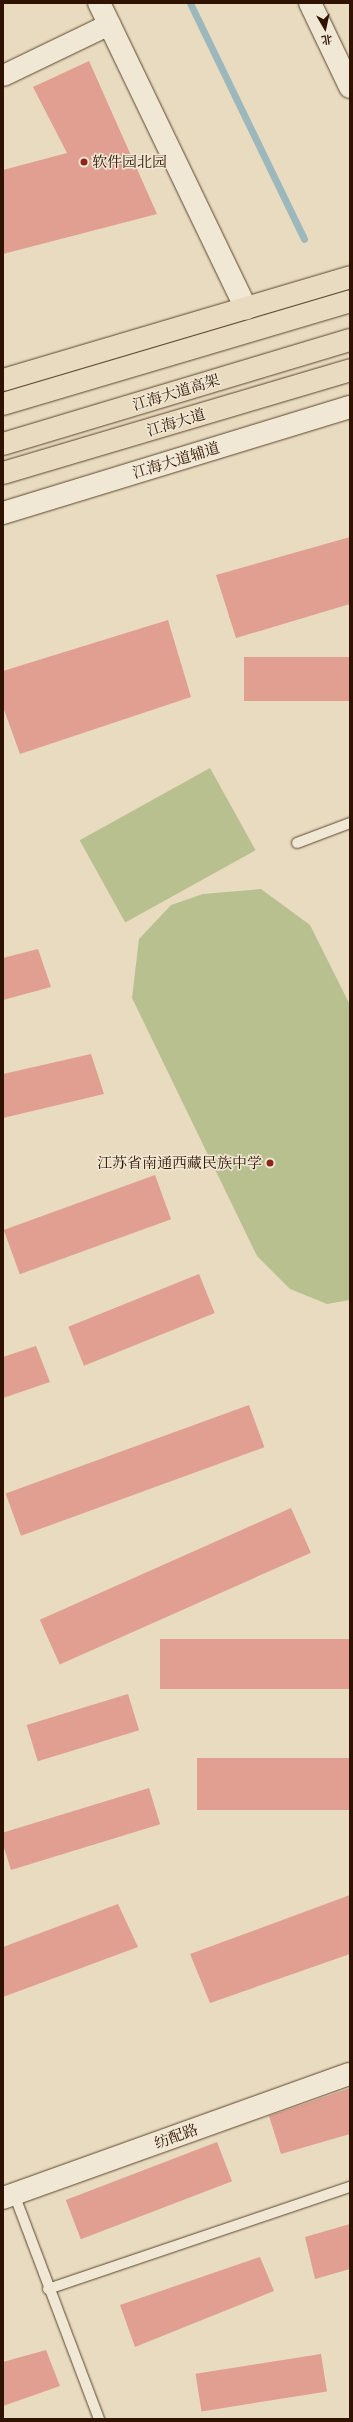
<!DOCTYPE html>
<html>
<head>
<meta charset="utf-8">
<style>
  body { margin:0 }
  #map { position:relative; width:353px; height:2422px; overflow:hidden; background:#e8dbbf; font-family:"Gentium Book Plus","Noto Serif SC",serif }
  div>[style] { position:absolute }
  .green>* { inset:0; background:#b8c090; transform-origin:0 0 }
  .stream>* { height:7px; margin:-3.5px; padding:0 3.5px; transform-origin:3.5px; border-radius:3.5px; background:#9db8bd }
  .building>* { inset:0; background:#e09f91; transform-origin:0 0 }
  .roads { filter:drop-shadow(0 0 1px #5d4530) drop-shadow(0 0 1px #5d4530) }
  .lane>* { height:10px; margin:-5px; padding:0 5px; transform-origin:5px; border-radius:5px; background:#f0e8d5 }
  .street>* { height:21px; margin:-10.5px; padding:0 10.5px; transform-origin:10.5px; border-radius:10.5px; background:#f0e8d5 }
  .secondary>* { height:22px; margin:-11px; padding:0 11px; transform-origin:11px; border-radius:11px; background:#f0e8d5 }
  .primary>* { height:22px; margin:-11px; padding:0 11px; transform-origin:11px; border-radius:11px; background:#e8dbbf }
  .highway>* { height:22px; margin:-11px; padding:0 11px; transform-origin:11px; border-radius:11px; background:#e8dbbf }
  .dots>* { width:11px; height:11px; translate:-50% -50%; box-sizing:border-box; border:2px solid #f0e8d5; border-radius:50% }
  span { translate:-50% -50%; white-space:nowrap; text-align:center; line-height:1.15; -webkit-text-stroke:3px #f0e8d5; paint-order:stroke }
  .poi-label { font-size:15px; color:#2f1300 }
  .left { translate:0 -50%; text-align:left }
  .right { translate:-100% -50%; text-align:right }
  .street-label { font-size:15px; color:#2f1300 }
  .frame { position:absolute; inset:0; border:4px solid #2f1300; pointer-events:none }
  .north { position:absolute; left:305px; top:8px; width:40px; height:40px; -webkit-text-stroke:3px #f0e8d5; paint-order:stroke; rotate:171deg; font-size:11px; font-weight:700; line-height:16px; text-align:center; color:#2f1300 }
  .north::after { content:''; display:block; margin:auto; width:14px; height:18px; background:#2f1300; clip-path:polygon(50% 0,100% 100%,50% 72%,0 100%) }
</style>
</head>
<body>
<div id="map">
  <div class="green">
    <div style="left:210px;top:768px;width:94px;height:149px;rotate:61deg"></div>
    <div style="clip-path:polygon(261px 889px,310px 925px,350px 1005px,350px 1300px,327px 1304px,290px 1289px,257px 1256px,132px 998px,139px 939px,171px 905px,203px 894px)"></div>
  </div>
  <div class="stream">
    <div style="left:190px;top:3px;width:262px;rotate:64.2deg"></div>
  </div>
  <div class="building">
    <div style="clip-path:polygon(89px 61px,157px 214px,3px 254px,3px 170px,67px 153px,33px 87px)"></div>
    <div style="clip-path:polygon(350px 537px,350px 604px,236px 638px,216px 575px)"></div>
    <div style="clip-path:polygon(168px 620px,191px 697px,20px 754px,3px 707px,3px 671px)"></div>
    <div style="left:350px;top:657px;width:44px;height:106px;rotate:90deg"></div>
    <div style="clip-path:polygon(38px 949px,51px 987px,3px 1000px,3px 958px)"></div>
    <div style="clip-path:polygon(91px 1054px,104px 1094px,3px 1118px,3px 1074px)"></div>
    <div style="left:155px;top:1175px;width:47px;height:161px;rotate:70deg"></div>
    <div style="left:199px;top:1274px;width:42px;height:141px;rotate:68deg"></div>
    <div style="clip-path:polygon(36px 1346px,50px 1382px,3px 1398px,3px 1357px)"></div>
    <div style="left:249px;top:1405px;width:45px;height:259px;rotate:70deg"></div>
    <div style="left:291px;top:1508px;width:49px;height:275px;rotate:66deg"></div>
    <div style="left:350px;top:1639px;width:50px;height:190px;rotate:90deg"></div>
    <div style="left:128px;top:1694px;width:38px;height:106px;rotate:73deg"></div>
    <div style="left:350px;top:1758px;width:52px;height:153px;rotate:90deg"></div>
    <div style="left:149px;top:1788px;width:38px;height:156px;rotate:73deg"></div>
    <div style="clip-path:polygon(350px 1895px,350px 1954px,210px 2003px,190px 1954px)"></div>
    <div style="clip-path:polygon(118px 1904px,138px 1947px,3px 1997px,3px 1947px)"></div>
    <div style="clip-path:polygon(350px 2088px,350px 2134px,281px 2154px,269px 2116px)"></div>
    <div style="left:217px;top:2142px;width:42px;height:162px;rotate:69deg"></div>
    <div style="clip-path:polygon(350px 2224px,350px 2269px,315px 2279px,305px 2237px)"></div>
    <div style="clip-path:polygon(260px 2257px,274px 2291px,135px 2347px,120px 2305px)"></div>
    <div style="clip-path:polygon(46px 2350px,60px 2386px,3px 2406px,3px 2362px)"></div>
    <div style="left:321px;top:2354px;width:38px;height:127px;rotate:81deg"></div>
  </div>
  <div class="roads">
    <div class="lane">
      <div style="left:297px;top:843px;width:57px;rotate:-20.7deg"></div>
      <div style="left:14px;top:2194px;width:241px;rotate:69.3deg"></div>
      <div style="left:48px;top:2289px;width:319px;rotate:-18.7deg"></div>
    </div>
    <div class="street">
      <div style="left:3px;top:75px;width:118px;rotate:-25.7deg"></div>
    </div>
    <div class="secondary">
      <div style="left:99px;top:3px;width:339px;rotate:64.3deg"></div>
      <div style="left:310px;top:3px;width:93px;rotate:64.5deg"></div>
      <div style="left:3px;top:513px;width:363px;rotate:-17deg"></div>
      <div style="left:3px;top:2198px;width:368px;rotate:-19.7deg"></div>
    </div>
    <div class="primary">
      <div style="left:3px;top:380px;width:362px;rotate:-16.5deg"></div>
      <div style="left:3px;top:473px;width:362px;rotate:-16.5deg"></div>
    </div>
    <div class="highway">
      <div style="left:3px;top:404px;width:362px;rotate:-16.5deg"></div>
      <div style="left:3px;top:444px;width:362px;rotate:-16.7deg"></div>
    </div>
  </div>
  <div class="dots">
    <div style="left:84px;top:162px;background:#8f2418"></div>
    <div style="left:270px;top:1163px;background:#8f2418"></div>
  </div>
  <div class="poi-label">
    <span class="left" style="left:92px;top:162px">软件园北园</span>
    <span class="right" style="left:262px;top:1163px">江苏省南通西藏民族中学</span>
  </div>
  <div class="street-label">
    <span style="left:176px;top:392px;rotate:-17deg">江海大道高架</span>
    <span style="left:176px;top:422px;rotate:-17deg">江海大道</span>
    <span style="left:176px;top:460px;rotate:-17deg">江海大道辅道</span>
    <span style="left:176px;top:2136px;rotate:-20deg">纺配路</span>
  </div>
  <div class="frame"></div>
  <div class="north">北</div>
</div>
</body>
</html>
